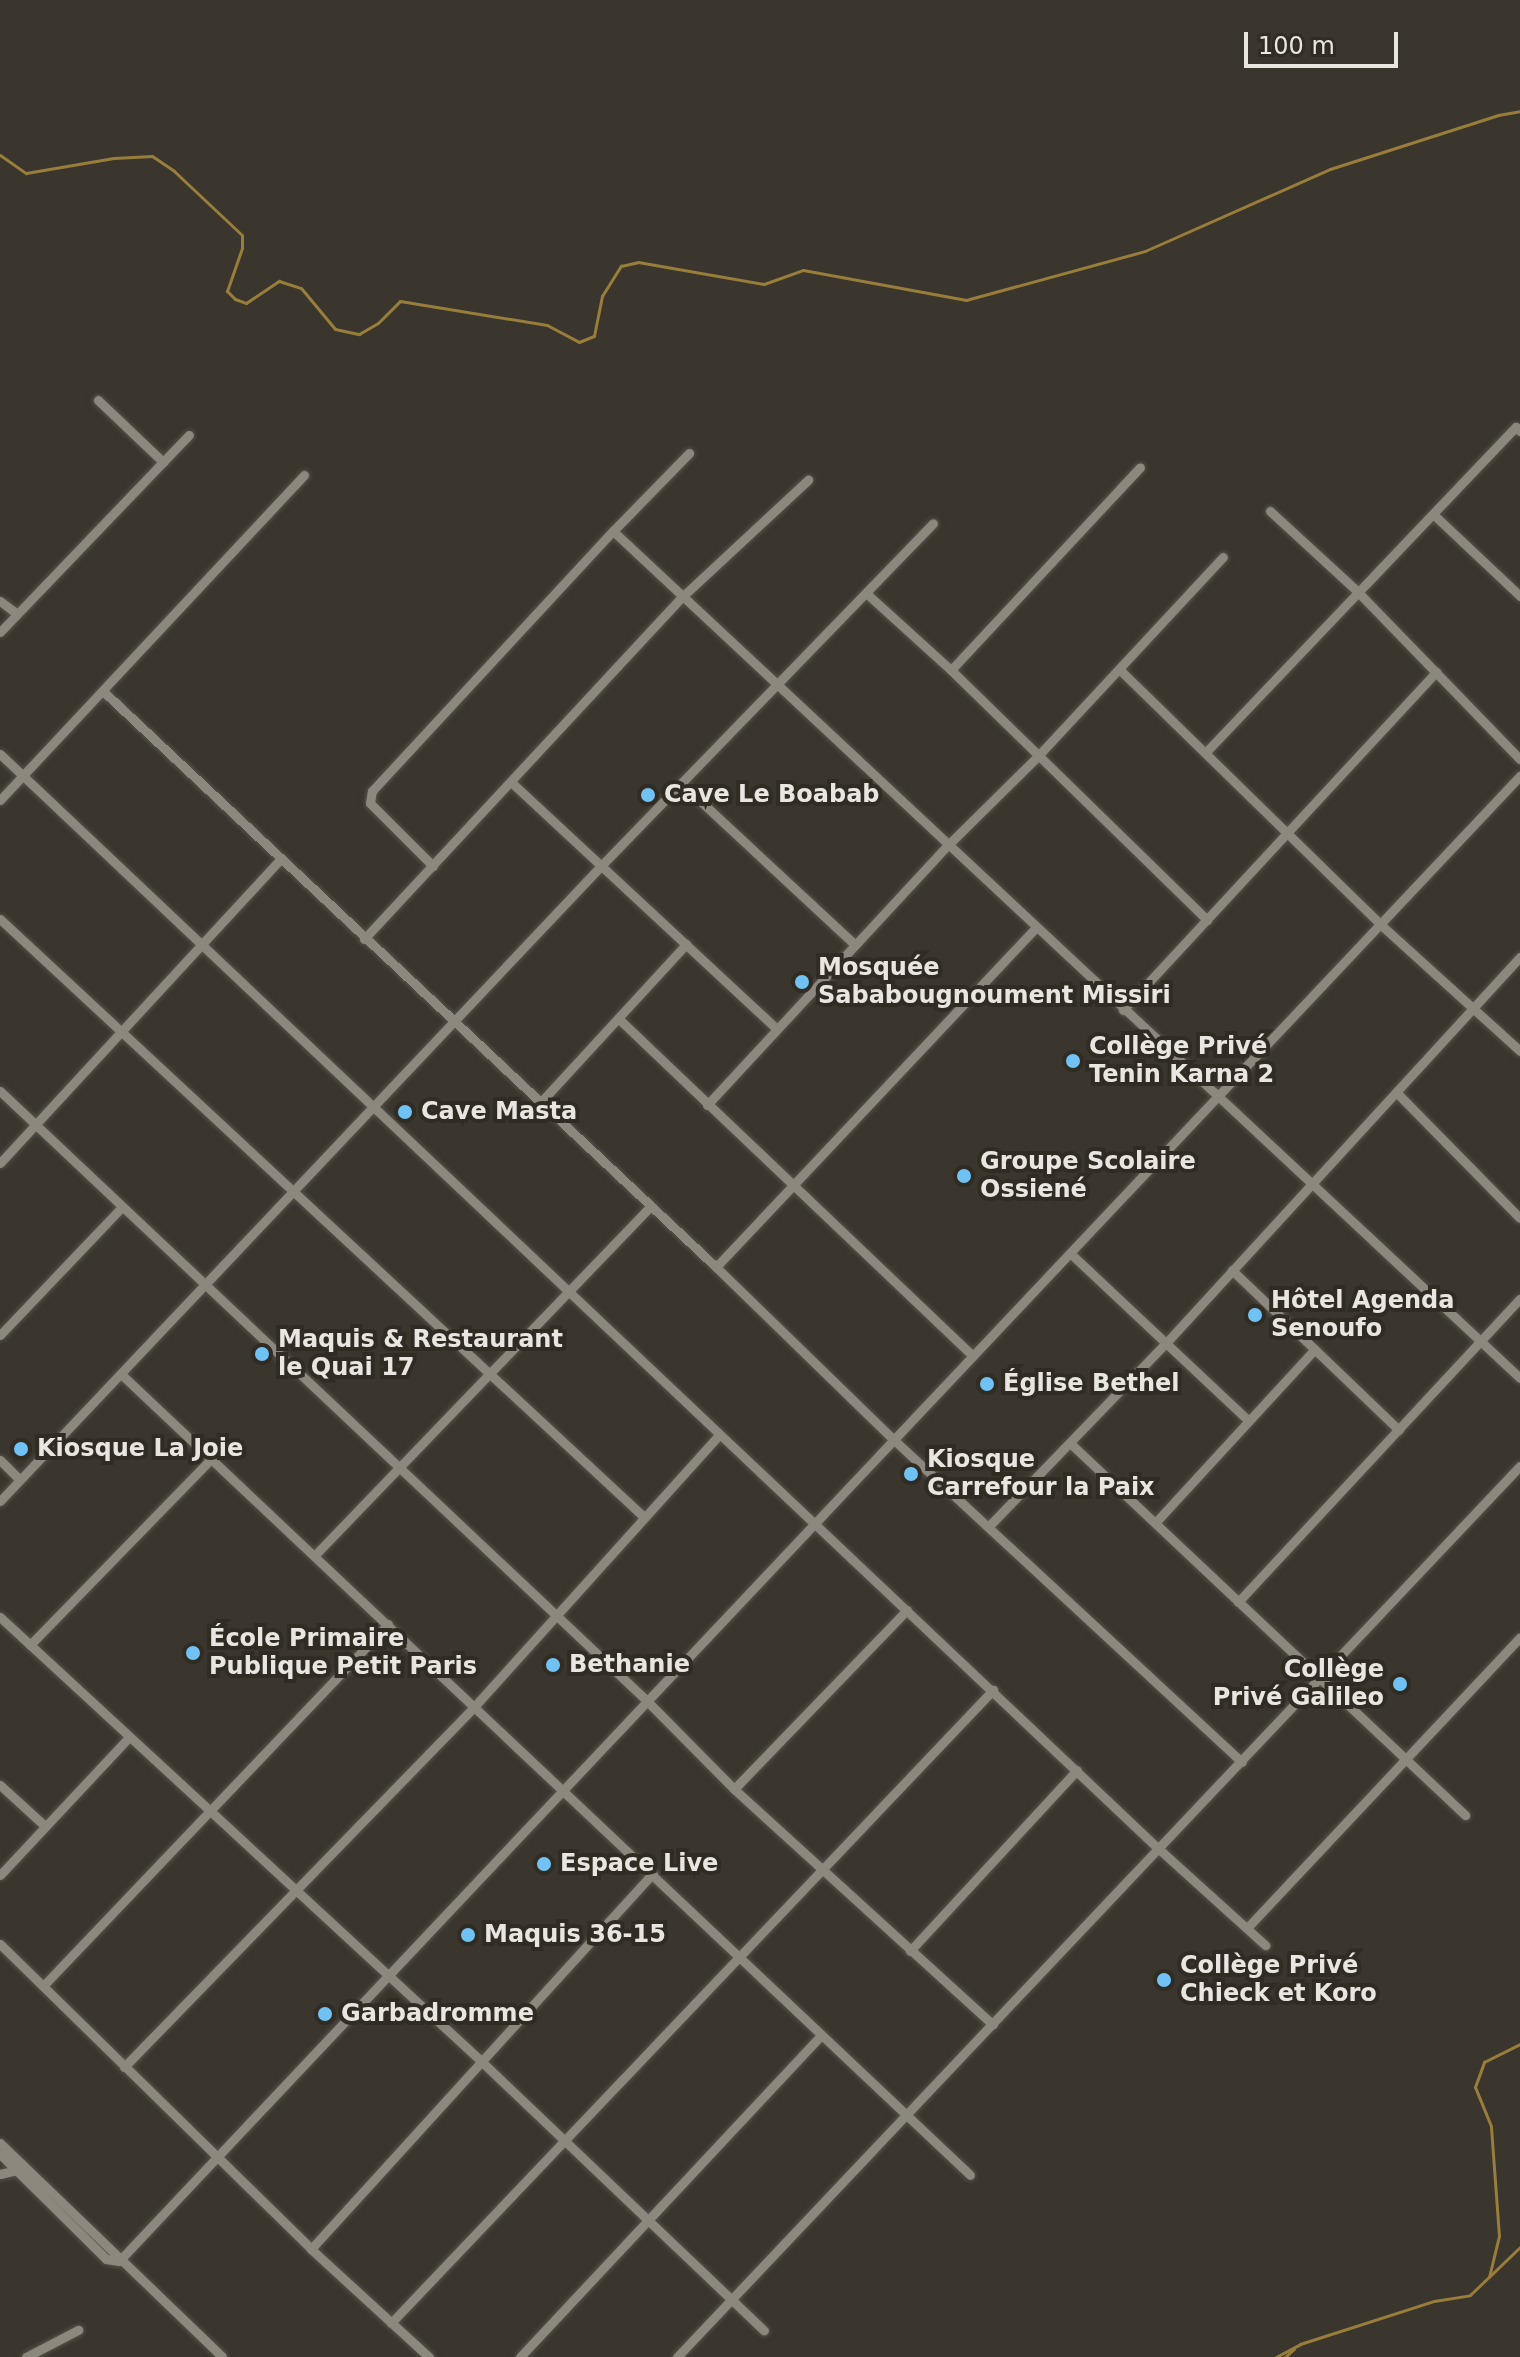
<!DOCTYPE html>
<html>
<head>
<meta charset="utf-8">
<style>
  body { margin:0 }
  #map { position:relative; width:1520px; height:2357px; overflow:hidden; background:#3a362e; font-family:"DejaVu Sans",sans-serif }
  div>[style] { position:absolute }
  .stream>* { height:3px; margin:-1.5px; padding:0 1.5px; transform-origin:1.5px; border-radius:1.5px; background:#987d3b }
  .roads { filter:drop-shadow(0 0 2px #55524b) drop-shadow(0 0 2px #55524b) }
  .street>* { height:9px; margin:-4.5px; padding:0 4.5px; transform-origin:4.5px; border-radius:4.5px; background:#8d887e }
  .dots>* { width:22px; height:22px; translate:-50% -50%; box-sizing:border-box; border:4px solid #302c24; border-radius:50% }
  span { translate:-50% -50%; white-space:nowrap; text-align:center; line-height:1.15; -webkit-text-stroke:8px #302c24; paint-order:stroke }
  .poi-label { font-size:24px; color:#e9e6e1; font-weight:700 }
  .left { translate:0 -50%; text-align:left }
  .right { translate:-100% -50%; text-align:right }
  .scale { position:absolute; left:1244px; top:32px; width:154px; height:36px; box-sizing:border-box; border:4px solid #e9e6e1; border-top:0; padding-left:10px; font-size:24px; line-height:28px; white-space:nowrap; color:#e9e6e1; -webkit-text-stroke:6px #302c24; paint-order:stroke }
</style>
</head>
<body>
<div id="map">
  <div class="stream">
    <div style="left:0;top:155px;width:32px;rotate:35deg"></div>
    <div style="left:26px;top:173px;width:89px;rotate:-9.7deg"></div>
    <div style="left:114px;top:158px;width:38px;rotate:-3deg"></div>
    <div style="left:152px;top:156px;width:27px;rotate:34deg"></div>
    <div style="left:174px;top:171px;width:93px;rotate:43.3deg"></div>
    <div style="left:242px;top:235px;width:13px;rotate:90deg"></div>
    <div style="left:242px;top:248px;width:46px;rotate:109.2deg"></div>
    <div style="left:227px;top:291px;width:11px;rotate:45deg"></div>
    <div style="left:235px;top:299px;width:12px;rotate:20deg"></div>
    <div style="left:246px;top:303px;width:40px;rotate:-34deg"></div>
    <div style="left:279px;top:281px;width:23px;rotate:18deg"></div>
    <div style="left:301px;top:288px;width:53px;rotate:50.3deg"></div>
    <div style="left:335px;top:329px;width:25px;rotate:12deg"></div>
    <div style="left:359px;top:334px;width:22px;rotate:-30deg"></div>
    <div style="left:378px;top:323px;width:31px;rotate:-45deg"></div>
    <div style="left:400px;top:301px;width:149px;rotate:9.3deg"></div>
    <div style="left:547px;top:325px;width:36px;rotate:28deg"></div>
    <div style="left:579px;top:342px;width:16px;rotate:-22deg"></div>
    <div style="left:594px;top:336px;width:41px;rotate:-78.7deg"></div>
    <div style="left:602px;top:296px;width:36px;rotate:-58deg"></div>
    <div style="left:621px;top:266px;width:17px;rotate:-13deg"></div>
    <div style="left:638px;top:262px;width:128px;rotate:9.9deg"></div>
    <div style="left:764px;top:284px;width:41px;rotate:-19.7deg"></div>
    <div style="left:803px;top:270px;width:166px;rotate:10.4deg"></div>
    <div style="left:966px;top:300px;width:186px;rotate:-15.3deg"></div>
    <div style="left:1145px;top:251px;width:202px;rotate:-23.9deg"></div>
    <div style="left:1330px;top:169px;width:176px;rotate:-17.8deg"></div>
    <div style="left:1498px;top:115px;width:22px;rotate:-10deg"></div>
    <div style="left:1489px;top:2277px;width:42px;rotate:-76.3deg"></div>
    <div style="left:1499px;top:2236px;width:110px;rotate:-94.2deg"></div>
    <div style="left:1491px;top:2126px;width:42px;rotate:-112.3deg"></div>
    <div style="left:1475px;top:2087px;width:27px;rotate:-70deg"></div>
    <div style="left:1484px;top:2062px;width:40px;rotate:-26.6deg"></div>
    <div style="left:1276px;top:2357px;width:27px;rotate:-28deg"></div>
    <div style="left:1300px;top:2344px;width:141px;rotate:-17.8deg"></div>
    <div style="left:1434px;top:2301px;width:36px;rotate:-9deg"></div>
    <div style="left:1470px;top:2295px;width:69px;rotate:-43.8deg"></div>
    <div style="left:1285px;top:2357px;width:12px;rotate:-42deg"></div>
  </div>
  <div class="roads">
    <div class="street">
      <div style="left:98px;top:400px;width:90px;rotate:43.6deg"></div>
      <div style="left:1270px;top:511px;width:118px;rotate:42.6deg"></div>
      <div style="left:1357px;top:591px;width:234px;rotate:45.9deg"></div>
      <div style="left:1433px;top:514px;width:120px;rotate:43.3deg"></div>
      <div style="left:613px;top:531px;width:1241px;rotate:43.04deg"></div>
      <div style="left:866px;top:593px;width:115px;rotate:42.2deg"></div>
      <div style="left:951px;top:670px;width:358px;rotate:44.3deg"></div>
      <div style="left:0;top:601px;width:21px;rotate:37deg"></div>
      <div style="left:0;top:632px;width:273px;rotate:-46.2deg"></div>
      <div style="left:1119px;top:669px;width:365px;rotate:44.3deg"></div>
      <div style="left:1380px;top:924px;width:189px;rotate:42.2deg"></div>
      <div style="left:951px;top:670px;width:277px;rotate:-47deg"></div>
      <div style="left:103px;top:691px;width:841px;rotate:43.22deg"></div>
      <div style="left:716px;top:1267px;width:248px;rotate:44.2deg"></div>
      <div style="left:894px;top:1440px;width:474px;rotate:42.8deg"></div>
      <div style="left:1206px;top:752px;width:449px;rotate:-46.4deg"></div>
      <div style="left:1516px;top:427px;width:6px;rotate:45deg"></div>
      <div style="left:0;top:754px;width:1596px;rotate:43.38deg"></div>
      <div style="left:1160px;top:1850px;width:142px;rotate:42.1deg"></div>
      <div style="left:511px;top:782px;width:362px;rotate:42.9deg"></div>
      <div style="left:682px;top:784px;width:236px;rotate:42.9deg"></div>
      <div style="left:0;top:800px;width:445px;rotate:-46.9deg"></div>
      <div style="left:433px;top:866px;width:89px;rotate:-135deg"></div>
      <div style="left:370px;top:803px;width:12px;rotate:-81deg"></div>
      <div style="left:372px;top:791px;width:355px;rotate:-47.2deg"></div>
      <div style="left:613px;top:531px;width:109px;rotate:-45.7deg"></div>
      <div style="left:0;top:919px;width:879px;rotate:42.88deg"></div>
      <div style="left:364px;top:939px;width:468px;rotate:-47.1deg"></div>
      <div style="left:683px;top:596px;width:171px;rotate:-42.9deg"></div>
      <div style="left:1123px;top:1010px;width:461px;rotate:-47.2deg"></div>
      <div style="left:620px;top:1020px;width:487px;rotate:43.6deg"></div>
      <div style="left:0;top:1091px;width:889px;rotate:43.31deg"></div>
      <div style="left:647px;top:1701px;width:124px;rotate:45.3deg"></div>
      <div style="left:734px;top:1789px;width:350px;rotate:42.3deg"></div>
      <div style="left:1397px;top:1093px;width:175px;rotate:45.5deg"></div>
      <div style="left:540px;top:1103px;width:216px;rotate:-47.4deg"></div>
      <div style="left:707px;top:1105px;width:357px;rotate:-47.2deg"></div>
      <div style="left:950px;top:843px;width:122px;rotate:-44.7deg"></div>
      <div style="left:1037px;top:757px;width:273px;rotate:-47.1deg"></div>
      <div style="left:0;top:1163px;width:413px;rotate:-47.3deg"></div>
      <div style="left:1070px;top:1253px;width:245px;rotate:43.2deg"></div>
      <div style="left:716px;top:1267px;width:467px;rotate:-46.7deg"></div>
      <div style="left:1232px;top:1270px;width:231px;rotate:43.8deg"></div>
      <div style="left:0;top:1335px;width:175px;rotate:-46.4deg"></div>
      <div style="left:121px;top:1374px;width:1167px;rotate:43.33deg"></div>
      <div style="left:1070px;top:1443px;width:543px;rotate:43.28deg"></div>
      <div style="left:0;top:1460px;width:28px;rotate:45deg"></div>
      <div style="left:0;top:1501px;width:874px;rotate:-46.58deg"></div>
      <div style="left:601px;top:866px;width:477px;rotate:-45.9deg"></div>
      <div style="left:1155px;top:1523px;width:236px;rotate:-47.4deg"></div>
      <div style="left:989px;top:1526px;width:255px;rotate:-46deg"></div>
      <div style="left:1166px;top:1343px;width:524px;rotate:-47.48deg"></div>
      <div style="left:315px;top:1555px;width:483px;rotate:-46.1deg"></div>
      <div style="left:1238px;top:1602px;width:414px;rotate:-47.1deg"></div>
      <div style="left:0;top:1617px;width:653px;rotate:42.7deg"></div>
      <div style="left:480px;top:2060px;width:392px;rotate:43.6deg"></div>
      <div style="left:30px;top:1645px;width:258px;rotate:-45.8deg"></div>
      <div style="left:0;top:1785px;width:61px;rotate:42.3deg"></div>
      <div style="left:734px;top:1789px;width:249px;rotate:-46deg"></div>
      <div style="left:0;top:1875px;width:187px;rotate:-46.9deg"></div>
      <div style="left:1247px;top:1928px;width:399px;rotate:-46.8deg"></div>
      <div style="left:0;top:1944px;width:436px;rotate:44.4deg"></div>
      <div style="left:311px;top:2249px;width:160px;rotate:42.5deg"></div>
      <div style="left:910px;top:1951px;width:246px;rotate:-47.3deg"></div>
      <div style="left:43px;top:1986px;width:500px;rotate:-46.38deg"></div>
      <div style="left:124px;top:2067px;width:502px;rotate:-45.81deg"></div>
      <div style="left:474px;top:1707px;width:366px;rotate:-48deg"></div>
      <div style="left:0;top:2143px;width:308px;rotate:43.9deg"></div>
      <div style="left:0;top:2154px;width:149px;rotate:44.7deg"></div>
      <div style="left:106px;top:2259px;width:13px;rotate:9deg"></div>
      <div style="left:119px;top:2261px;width:2042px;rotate:-46.67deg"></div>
      <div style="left:0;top:2174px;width:17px;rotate:-13deg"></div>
      <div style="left:311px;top:2249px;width:508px;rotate:-47.71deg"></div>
      <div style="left:391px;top:2323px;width:874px;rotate:-46.44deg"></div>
      <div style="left:26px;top:2357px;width:59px;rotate:-27.4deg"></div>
      <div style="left:520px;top:2357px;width:441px;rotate:-46.9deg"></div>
      <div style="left:677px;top:2357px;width:1227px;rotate:-46.59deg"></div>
    </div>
  </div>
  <div class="dots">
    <div style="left:648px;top:795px;background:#70c2f4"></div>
    <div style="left:802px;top:982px;background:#70c2f4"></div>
    <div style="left:1073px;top:1061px;background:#70c2f4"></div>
    <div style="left:405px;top:1112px;background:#70c2f4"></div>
    <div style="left:964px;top:1176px;background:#70c2f4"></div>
    <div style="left:1255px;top:1315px;background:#70c2f4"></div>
    <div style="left:262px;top:1354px;background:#70c2f4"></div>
    <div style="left:987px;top:1384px;background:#70c2f4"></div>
    <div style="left:21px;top:1449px;background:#70c2f4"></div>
    <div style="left:911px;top:1474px;background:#70c2f4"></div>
    <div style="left:193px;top:1653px;background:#70c2f4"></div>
    <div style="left:553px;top:1665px;background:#70c2f4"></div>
    <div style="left:1400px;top:1684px;background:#70c2f4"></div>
    <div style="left:544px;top:1864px;background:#70c2f4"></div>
    <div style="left:468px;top:1935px;background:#70c2f4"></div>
    <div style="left:1164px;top:1980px;background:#70c2f4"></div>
    <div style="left:325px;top:2014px;background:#70c2f4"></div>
  </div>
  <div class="poi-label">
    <span class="left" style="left:664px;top:795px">Cave Le Boabab</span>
    <span class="left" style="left:818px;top:982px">Mosquée<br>Sababougnoument Missiri</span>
    <span class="left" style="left:1089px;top:1061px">Collège Privé<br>Tenin Karna 2</span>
    <span class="left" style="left:421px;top:1112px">Cave Masta</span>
    <span class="left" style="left:980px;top:1176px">Groupe Scolaire<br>Ossiené</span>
    <span class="left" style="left:1271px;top:1315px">Hôtel Agenda<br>Senoufo</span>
    <span class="left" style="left:278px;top:1354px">Maquis &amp; Restaurant<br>le Quai 17</span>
    <span class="left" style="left:1003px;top:1384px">Église Bethel</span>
    <span class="left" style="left:37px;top:1449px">Kiosque La Joie</span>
    <span class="left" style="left:927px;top:1474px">Kiosque<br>Carrefour la Paix</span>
    <span class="left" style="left:209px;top:1653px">École Primaire<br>Publique Petit Paris</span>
    <span class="left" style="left:569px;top:1665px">Bethanie</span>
    <span class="right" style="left:1384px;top:1684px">Collège<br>Privé Galileo</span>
    <span class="left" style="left:560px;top:1864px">Espace Live</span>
    <span class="left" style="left:484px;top:1935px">Maquis 36-15</span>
    <span class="left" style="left:1180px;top:1980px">Collège Privé<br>Chieck et Koro</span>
    <span class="left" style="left:341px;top:2014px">Garbadromme</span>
  </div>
  <div class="scale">100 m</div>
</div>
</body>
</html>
